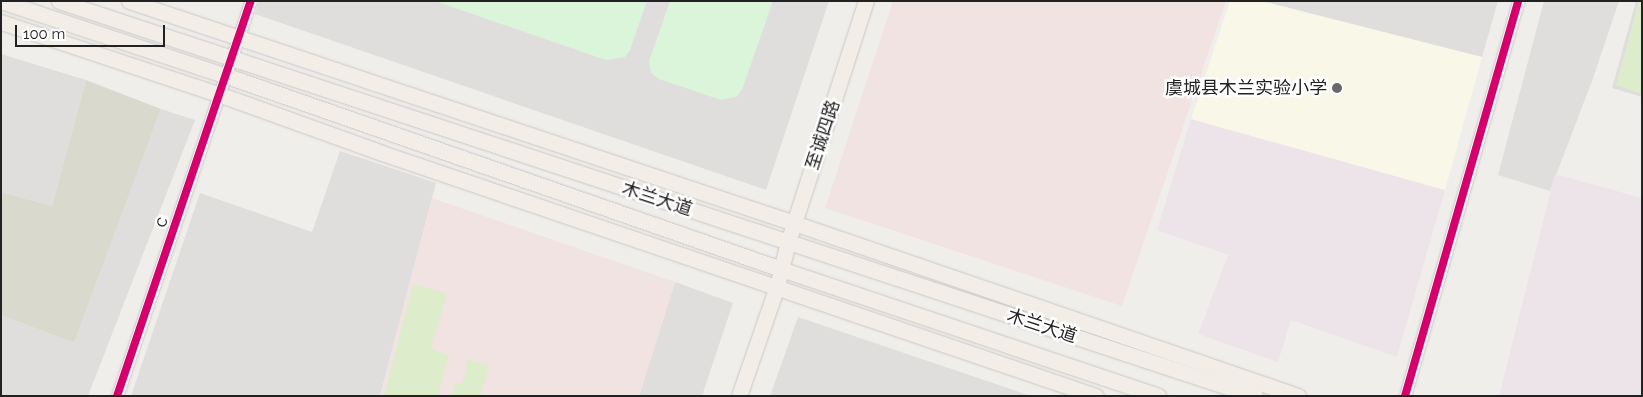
<!DOCTYPE html>
<html>
<head>
<meta charset="utf-8">
<style>
  body { margin:0 }
  #map { position:relative; width:1643px; height:397px; overflow:hidden; background:#f0eeeb; font-family:Raleway,"Noto Sans SC",sans-serif }
  div>[style] { position:absolute }
  .residential>* { inset:0; background:#dfdedc }
  .commercial>* { inset:0; background:#f1e3e1 }
  .industrial>* { inset:0; background:#ede4e9 }
  .education>* { inset:0; background:#f8f7e8 }
  .construction>* { inset:0; background:#d9d9cd }
  .grass>* { inset:0; background:#ddeccb }
  .park>* { inset:0; background:#daf5da }
  .roads { filter:drop-shadow(0 0 1px #c9c8c7) drop-shadow(0 0 1px #c9c8c7) }
  .minor>* { height:11px; margin:-5.5px; padding:0 5.5px; transform-origin:5.5px; border-radius:5.5px; background:#fdfcfc }
  .major>* { height:15px; margin:-7.5px; padding:0 7.5px; transform-origin:7.5px; border-radius:7.5px; background:#f3ede7 }
  .cycleway>* { height:8px; margin:-4px; padding:0 4px; transform-origin:4px; border-radius:4px; background:#d6006c }
  .dots>* { width:14px; height:14px; translate:-50% -50%; box-sizing:border-box; border:2px solid #fff; border-radius:50% }
  span { translate:-50% -50%; white-space:nowrap; text-align:center; line-height:1.15; -webkit-text-stroke:5px #fff; paint-order:stroke }
  .poi-label { font-size:18px; color:#222 }
  .right { translate:-100% -50%; text-align:right }
  .street-label { font-size:18px; color:#222 }
  .frame { position:absolute; inset:0; border:2px solid #222; pointer-events:none }
  .scale { position:absolute; left:15px; top:25px; width:150px; height:22px; box-sizing:border-box; border:2px solid #222; border-top:0; padding-left:6px; font-size:15px; line-height:18px; white-space:nowrap; color:#222; -webkit-text-stroke:4px #fff; paint-order:stroke }
</style>
</head>
<body>
<div id="map">
  <div class="residential">
    <div style="clip-path:polygon(259px 1px,829px 1px,766px 190px,255px 14px)"></div>
    <div style="clip-path:polygon(1261px 1px,1498px 1px,1482px 57px)"></div>
    <div style="clip-path:polygon(1544px 1px,1619px 1px,1592px 81px,1550px 191px,1498px 175px)"></div>
    <div style="clip-path:polygon(1636px 1px,1642px 1px,1642px 97px,1612px 88px)"></div>
    <div style="clip-path:polygon(1px 54px,86px 80px,52px 206px,1px 192px)"></div>
    <div style="clip-path:polygon(161px 109px,195px 120px,88px 396px,1px 396px,1px 315px,74px 343px)"></div>
    <div style="clip-path:polygon(340px 151px,436px 183px,380px 396px,131px 396px,200px 193px,312px 232px)"></div>
    <div style="clip-path:polygon(675px 282px,733px 303px,702px 396px,639px 396px)"></div>
    <div style="clip-path:polygon(798px 317px,1031px 396px,770px 396px)"></div>
  </div>
  <div class="commercial">
    <div style="clip-path:polygon(893px 1px,1226px 1px,1122px 306px,825px 208px)"></div>
    <div style="clip-path:polygon(432px 198px,675px 282px,639px 396px,380px 396px)"></div>
  </div>
  <div class="industrial">
    <div style="clip-path:polygon(1191px 119px,1445px 190px,1397px 357px,1291px 320px,1278px 362px,1198px 334px,1228px 255px,1157px 230px)"></div>
    <div style="clip-path:polygon(1555px 174px,1642px 198px,1642px 396px,1499px 396px)"></div>
  </div>
  <div class="education">
    <div style="clip-path:polygon(1230px 1px,1261px 1px,1482px 57px,1445px 190px,1191px 119px)"></div>
  </div>
  <div class="construction">
    <div style="clip-path:polygon(86px 80px,161px 109px,74px 343px,1px 315px,1px 192px,52px 206px)"></div>
  </div>
  <div class="grass">
    <div style="clip-path:polygon(1639px 1px,1642px 1px,1642px 94px,1616px 85px)"></div>
    <div style="clip-path:polygon(413px 284px,447px 294px,431px 349px,449px 355px,438px 396px,384px 396px)"></div>
    <div style="clip-path:polygon(468px 359px,489px 365px,481px 396px,451px 396px,455px 382px,462px 384px)"></div>
  </div>
  <div class="park">
    <div style="clip-path:polygon(435px 1px,647px 1px,630px 50px,625px 57px,606px 60px)"></div>
    <div style="clip-path:polygon(670px 1px,773px 1px,742px 90px,736px 97px,721px 100px,659px 79px,651px 73px,649px 61px)"></div>
  </div>
  <div class="roads">
    <div class="minor">
      <div style="left:117px;top:396px;width:417px;rotate:-71.3deg"></div>
      <div style="left:1405px;top:396px;width:411px;rotate:-74deg"></div>
    </div>
    <div class="major">
      <div style="left:1px;top:1px;width:238px;rotate:18.4deg"></div>
      <div style="left:227px;top:76px;width:587px;rotate:19.21deg"></div>
      <div style="left:781px;top:269px;width:398px;rotate:18.6deg"></div>
      <div style="left:59px;top:1px;width:1260px;rotate:18.28deg"></div>
      <div style="left:129px;top:1px;width:701px;rotate:18.46deg"></div>
      <div style="left:794px;top:223px;width:533px;rotate:18.94deg"></div>
      <div style="left:1px;top:22px;width:232px;rotate:18.4deg"></div>
      <div style="left:221px;top:95px;width:171px;rotate:19.8deg"></div>
      <div style="left:382px;top:153px;width:754px;rotate:18.8deg"></div>
      <div style="left:739px;top:396px;width:116px;rotate:-70.9deg"></div>
      <div style="left:777px;top:286px;width:45px;rotate:-76deg"></div>
      <div style="left:788px;top:242px;width:253px;rotate:-72.1deg"></div>
    </div>
  </div>
  <div class="cycleway">
    <div style="left:117px;top:396px;width:417px;rotate:-71.3deg"></div>
    <div style="left:1405px;top:396px;width:411px;rotate:-74deg"></div>
  </div>
  <div class="dots">
    <div style="left:1337px;top:88px;background:#6a6968"></div>
  </div>
  <div class="poi-label">
    <span class="right" style="left:1327px;top:88px">虞城县木兰实验小学</span>
  </div>
  <div class="street-label">
    <span style="left:823px;top:135px;rotate:-72deg">至诚四路</span>
    <span style="left:657px;top:199px;rotate:18deg">木兰大道</span>
    <span style="left:161px;top:222px;rotate:-71deg">c</span>
    <span style="left:1042px;top:326px;rotate:18deg">木兰大道</span>
  </div>
  <div class="frame"></div>
  <div class="scale">100 m</div>
</div>
</body>
</html>
